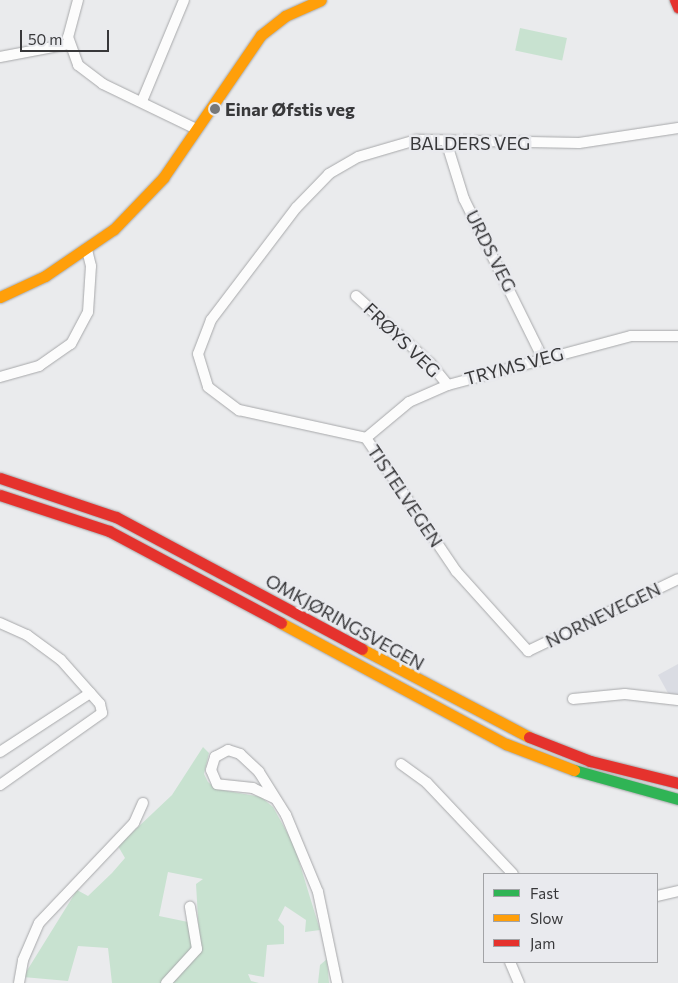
<!DOCTYPE html>
<html>
<head>
<meta charset="utf-8">
<style>
  body { margin:0 }
  #map { position:relative; width:678px; height:983px; overflow:hidden; background:#eaebed; font-family:Commissioner,sans-serif }
  div>[style] { position:absolute }
  .built>* { inset:0; background:#dadce3 }
  .green>* { inset:0; background:#c8e2d0; transform-origin:0 0 }
  .roads { filter:drop-shadow(0 0 1px #a7a8aa) drop-shadow(0 0 1px #a7a8aa) }
  .street>* { height:10px; margin:-5px; padding:0 5px; transform-origin:5px; border-radius:5px; background:#fcfcfc }
  .fast>* { height:11px; margin:-5.5px; padding:0 5.5px; transform-origin:5.5px; border-radius:5.5px; background:#30b455 }
  .slow>* { height:11px; margin:-5.5px; padding:0 5.5px; transform-origin:5.5px; border-radius:5.5px; background:#ff9f0a }
  .jam>* { height:11px; margin:-5.5px; padding:0 5.5px; transform-origin:5.5px; border-radius:5.5px; background:#e5322d }
  .dots>* { width:14px; height:14px; translate:-50% -50%; box-sizing:border-box; border:2px solid #e9eaee; border-radius:50% }
  span { translate:-50% -50%; white-space:nowrap; text-align:center; line-height:1.15; -webkit-text-stroke:5px #e9eaee; paint-order:stroke }
  .poi-label { font-size:18px; color:#38383a; font-weight:700 }
  .left { translate:0 -50%; text-align:left }
  .street-label { font-size:18px; color:#38383a }
  .legend { position:absolute; left:483px; top:873px; width:175px; height:90px; box-sizing:border-box; background:#e9eaee; border:1px solid #a2a3a6; margin:0; padding:6px 9px; list-style:none; font-size:15px; color:#38383a }
  .legend li { display:flex; align-items:center; gap:10px; height:25px }
  .legend b { width:25px; border:1px solid #a2a3a6 }
  .scale { position:absolute; left:20px; top:30px; width:89px; height:22px; box-sizing:border-box; border:2px solid #38383a; border-top:0; padding-left:6px; font-size:15px; line-height:18px; white-space:nowrap; color:#38383a; -webkit-text-stroke:4px #e9eaee; paint-order:stroke }
</style>
</head>
<body>
<div id="map">
  <div class="built">
    <div style="clip-path:polygon(678px 664px,678px 695px,668px 693px,658px 675px)"></div>
  </div>
  <div class="green">
    <div style="left:520px;top:28px;width:48px;height:23px;rotate:12deg"></div>
    <div style="clip-path:polygon(203px 747px,209px 753px,204px 774px,208px 782px,216px 789px,261px 797px,273px 807px,294px 845px,320px 930px,305px 932px,306px 920px,285px 906px,278px 920px,284px 926px,284px 944px,267px 945px,264px 977px,248px 974px,251px 981px,259px 983px,171px 983px,200px 952px,196px 884px,203px 879px,168px 872px,159px 916px,188px 922px,194px 944px,185px 961px,161px 983px,112px 983px,108px 948px,78px 946px,68px 981px,23px 977px,77px 890px,88px 896px,112px 873px,125px 858px,118px 846px,172px 795px)"></div>
    <div style="clip-path:polygon(327px 959px,329px 983px,318px 983px,320px 965px)"></div>
  </div>
  <div class="roads">
    <div class="street">
      <div style="left:78px;top:0;width:38px;rotate:105deg"></div>
      <div style="left:68px;top:37px;width:30px;rotate:70deg"></div>
      <div style="left:78px;top:65px;width:31px;rotate:37deg"></div>
      <div style="left:103px;top:84px;width:103px;rotate:25.8deg"></div>
      <div style="left:0;top:57px;width:70px;rotate:-10.7deg"></div>
      <div style="left:142px;top:101px;width:109px;rotate:-67.4deg"></div>
      <div style="left:678px;top:128px;width:100px;rotate:171.4deg"></div>
      <div style="left:579px;top:143px;width:163px;rotate:-178.9deg"></div>
      <div style="left:416px;top:140px;width:60px;rotate:163.7deg"></div>
      <div style="left:358px;top:157px;width:34px;rotate:150deg"></div>
      <div style="left:329px;top:174px;width:47px;rotate:134.1deg"></div>
      <div style="left:296px;top:208px;width:141px;rotate:127.2deg"></div>
      <div style="left:211px;top:320px;width:36px;rotate:111deg"></div>
      <div style="left:198px;top:354px;width:34px;rotate:73deg"></div>
      <div style="left:208px;top:387px;width:39px;rotate:37deg"></div>
      <div style="left:239px;top:410px;width:130px;rotate:12.4deg"></div>
      <div style="left:366px;top:438px;width:161px;rotate:55.9deg"></div>
      <div style="left:456px;top:571px;width:108px;rotate:48deg"></div>
      <div style="left:528px;top:651px;width:166px;rotate:-25.6deg"></div>
      <div style="left:446px;top:141px;width:61px;rotate:72.8deg"></div>
      <div style="left:464px;top:199px;width:178px;rotate:63.7deg"></div>
      <div style="left:356px;top:296px;width:100px;rotate:42.2deg"></div>
      <div style="left:430px;top:363px;width:28px;rotate:51deg"></div>
      <div style="left:0;top:377px;width:41px;rotate:-15.8deg"></div>
      <div style="left:39px;top:366px;width:39px;rotate:-35deg"></div>
      <div style="left:71px;top:344px;width:36px;rotate:-62deg"></div>
      <div style="left:88px;top:312px;width:46px;rotate:-86.3deg"></div>
      <div style="left:91px;top:266px;width:16px;rotate:-104deg"></div>
      <div style="left:366px;top:438px;width:56px;rotate:-39.9deg"></div>
      <div style="left:409px;top:402px;width:43px;rotate:-23.6deg"></div>
      <div style="left:448px;top:385px;width:189px;rotate:-15deg"></div>
      <div style="left:631px;top:336px;width:47px"></div>
      <div style="left:0;top:623px;width:30px;rotate:24deg"></div>
      <div style="left:27px;top:635px;width:42px;rotate:36.3deg"></div>
      <div style="left:61px;top:660px;width:59px;rotate:48.4deg"></div>
      <div style="left:100px;top:704px;width:9px;rotate:77deg"></div>
      <div style="left:102px;top:713px;width:125px;rotate:144.8deg"></div>
      <div style="left:573px;top:699px;width:52px;rotate:-5.5deg"></div>
      <div style="left:625px;top:694px;width:53px;rotate:6.5deg"></div>
      <div style="left:0;top:752px;width:108px;rotate:-33.2deg"></div>
      <div style="left:401px;top:764px;width:32px;rotate:36deg"></div>
      <div style="left:427px;top:783px;width:125px;rotate:46.6deg"></div>
      <div style="left:274px;top:798px;width:23px;rotate:-155deg"></div>
      <div style="left:253px;top:788px;width:36px;rotate:-174deg"></div>
      <div style="left:217px;top:784px;width:15px;rotate:-113deg"></div>
      <div style="left:211px;top:770px;width:14px;rotate:-73deg"></div>
      <div style="left:215px;top:757px;width:15px;rotate:-28deg"></div>
      <div style="left:228px;top:750px;width:13px;rotate:18deg"></div>
      <div style="left:240px;top:754px;width:26px;rotate:43deg"></div>
      <div style="left:259px;top:772px;width:51px;rotate:57.9deg"></div>
      <div style="left:286px;top:815px;width:83px;rotate:67.4deg"></div>
      <div style="left:318px;top:892px;width:93px;rotate:78.2deg"></div>
      <div style="left:657px;top:896px;width:22px;rotate:-13deg"></div>
      <div style="left:510px;top:962px;width:23px;rotate:67deg"></div>
      <div style="left:19px;top:983px;width:23px;rotate:-80deg"></div>
      <div style="left:23px;top:960px;width:40px;rotate:-66.6deg"></div>
      <div style="left:39px;top:923px;width:138px;rotate:-46.5deg"></div>
      <div style="left:134px;top:823px;width:22px;rotate:-66deg"></div>
      <div style="left:166px;top:983px;width:46px;rotate:-47.6deg"></div>
      <div style="left:197px;top:949px;width:43px;rotate:-99.5deg"></div>
    </div>
    <div class="fast">
      <div style="left:574px;top:770px;width:108px;rotate:15.6deg"></div>
    </div>
    <div class="slow">
      <div style="left:0;top:297px;width:50px;rotate:-25deg"></div>
      <div style="left:45px;top:276px;width:83px;rotate:-34.3deg"></div>
      <div style="left:114px;top:229px;width:71px;rotate:-46.1deg"></div>
      <div style="left:163px;top:178px;width:173px;rotate:-55.6deg"></div>
      <div style="left:261px;top:35px;width:31px;rotate:-38deg"></div>
      <div style="left:285px;top:16px;width:39px;rotate:-24deg"></div>
      <div style="left:281px;top:623px;width:255px;rotate:28.3deg"></div>
      <div style="left:506px;top:744px;width:73px;rotate:20.9deg"></div>
      <div style="left:362px;top:649px;width:189px;rotate:27.8deg"></div>
    </div>
    <div class="jam">
      <div style="left:675px;top:0;width:8px;rotate:67deg"></div>
      <div style="left:0;top:478px;width:122px;rotate:18.6deg"></div>
      <div style="left:116px;top:517px;width:279px;rotate:28.2deg"></div>
      <div style="left:0;top:495px;width:115px;rotate:18.3deg"></div>
      <div style="left:109px;top:531px;width:195px;rotate:28.1deg"></div>
      <div style="left:529px;top:737px;width:66px;rotate:21.5deg"></div>
      <div style="left:590px;top:761px;width:91px;rotate:14deg"></div>
    </div>
  </div>
  <div class="dots">
    <div style="left:215px;top:109px;background:#767779"></div>
  </div>
  <div class="poi-label">
    <span class="left" style="left:225px;top:109px">Einar Øfstis veg</span>
  </div>
  <div class="street-label">
    <span style="left:470px;top:143px">BALDERS VEG</span>
    <span style="left:491px;top:251px;rotate:63deg">URDS VEG</span>
    <span style="left:402px;top:340px;rotate:44deg">FRØYS VEG</span>
    <span style="left:514px;top:366px;rotate:-15deg">TRYMS VEG</span>
    <span style="left:405px;top:496px;rotate:56deg">TISTELVEGEN</span>
    <span style="left:603px;top:615px;rotate:-26deg">NORNEVEGEN</span>
    <span style="left:345px;top:622px;rotate:29deg">OMKJØRINGSVEGEN</span>
  </div>
  <ul class="legend">
  <li><b style="height:6px;background:#30b455"></b>Fast</li>
  <li><b style="height:6px;background:#ff9f0a"></b>Slow</li>
  <li><b style="height:6px;background:#e5322d"></b>Jam</li>
  </ul>
  <div class="scale">50 m</div>
</div>
</body>
</html>
